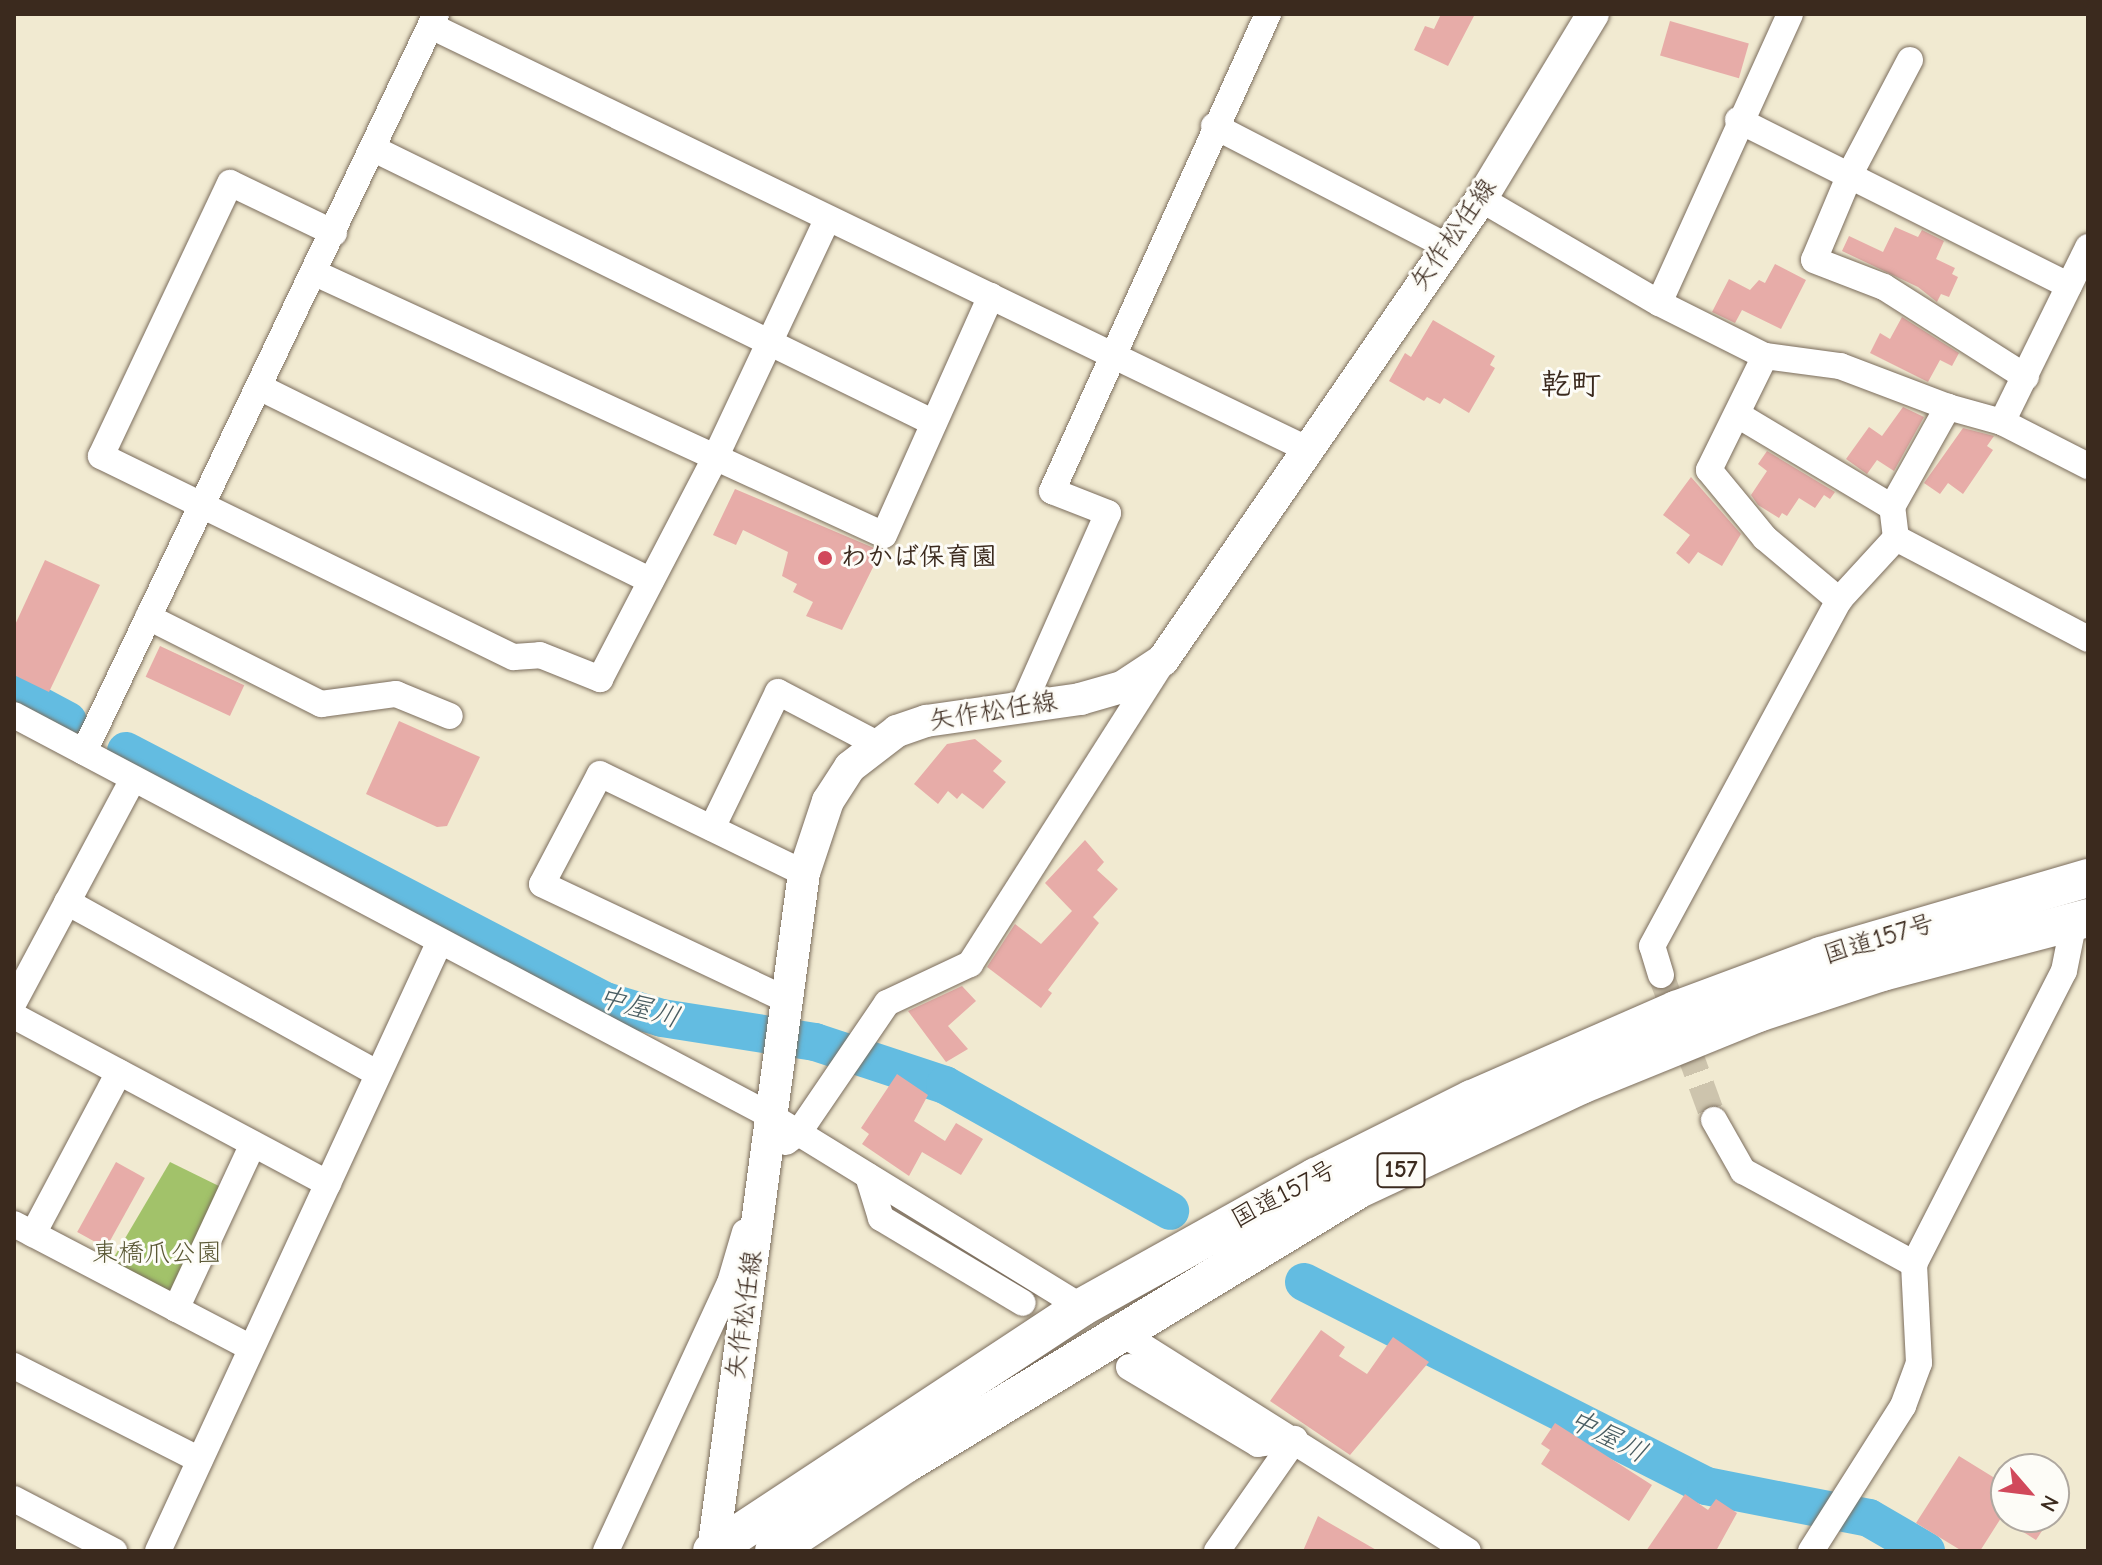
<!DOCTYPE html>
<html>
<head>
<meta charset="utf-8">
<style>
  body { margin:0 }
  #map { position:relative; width:2102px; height:1565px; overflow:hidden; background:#f1ead1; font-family:"Comic Neue","Klee One",sans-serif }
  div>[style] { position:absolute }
  .green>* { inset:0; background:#a2c26a }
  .river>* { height:38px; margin:-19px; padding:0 19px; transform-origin:19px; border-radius:19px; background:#63bce1 }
  .building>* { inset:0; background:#e7aca8; transform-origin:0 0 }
  .minor-tunnel>* { height:26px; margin-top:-13px; transform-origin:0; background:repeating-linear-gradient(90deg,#cdc4ad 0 26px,transparent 0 39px) }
  .roads { filter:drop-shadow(0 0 2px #7b6d5d) drop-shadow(0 0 2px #7b6d5d) }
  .minor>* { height:26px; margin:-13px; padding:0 13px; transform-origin:13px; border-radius:13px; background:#fff }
  .major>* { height:32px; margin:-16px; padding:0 16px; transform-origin:16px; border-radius:16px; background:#fff }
  .highway>* { height:38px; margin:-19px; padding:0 19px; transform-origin:19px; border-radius:19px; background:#fff }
  .dots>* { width:22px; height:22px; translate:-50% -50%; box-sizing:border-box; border:4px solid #fdfcf7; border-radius:50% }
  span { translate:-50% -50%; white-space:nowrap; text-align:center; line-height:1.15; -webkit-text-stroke:6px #fdfcf7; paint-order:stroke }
  .shield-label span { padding:2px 6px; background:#fdfcf7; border:2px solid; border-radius:6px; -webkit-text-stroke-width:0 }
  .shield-label { font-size:24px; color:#3b2a1e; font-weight:700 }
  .street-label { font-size:26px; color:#3b2a1e }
  .poi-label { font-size:26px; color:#3b2a1e; font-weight:700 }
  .left { translate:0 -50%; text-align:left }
  .park-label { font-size:26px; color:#5a5835 }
  .water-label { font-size:28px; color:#495d62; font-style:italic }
  .quarter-label { font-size:30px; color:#3b2a1e; font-weight:700 }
  .frame { position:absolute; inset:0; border:16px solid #3b2a1e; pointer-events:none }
  .north { position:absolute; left:1990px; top:1453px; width:80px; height:80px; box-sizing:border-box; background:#fdfcf7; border:2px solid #afa8a0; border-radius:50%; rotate:118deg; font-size:22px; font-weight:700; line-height:32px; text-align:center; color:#3b2a1e }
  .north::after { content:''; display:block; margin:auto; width:28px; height:36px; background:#d1495b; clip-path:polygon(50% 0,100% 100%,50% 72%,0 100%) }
</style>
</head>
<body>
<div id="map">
  <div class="green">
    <div style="clip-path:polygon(170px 1162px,227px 1190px,174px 1304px,107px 1269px)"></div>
  </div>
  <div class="river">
    <div style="left:14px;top:692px;width:61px;rotate:28.2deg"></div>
    <div style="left:126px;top:751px;width:540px;rotate:27.56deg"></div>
    <div style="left:605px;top:1001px;width:59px;rotate:16.6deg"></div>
    <div style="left:662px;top:1018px;width:155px;rotate:8.9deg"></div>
    <div style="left:815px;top:1042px;width:137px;rotate:18.3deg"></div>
    <div style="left:945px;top:1085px;width:258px;rotate:29.2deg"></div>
    <div style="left:1304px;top:1282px;width:451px;rotate:26.9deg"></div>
    <div style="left:1706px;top:1486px;width:166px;rotate:11.1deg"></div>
    <div style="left:1869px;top:1518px;width:66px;rotate:30.1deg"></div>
  </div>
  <div class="building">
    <div style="clip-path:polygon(1441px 14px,1475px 14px,1448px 66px,1414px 50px,1425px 26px,1434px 29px)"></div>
    <div style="left:1670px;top:21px;width:82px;height:36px;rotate:16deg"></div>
    <div style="clip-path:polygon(1895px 227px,1918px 237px,1922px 230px,1944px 241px,1936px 259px,1955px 268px,1952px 274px,1958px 277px,1949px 297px,1941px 294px,1937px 302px,1918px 287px,1842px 251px,1849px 236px,1883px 252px)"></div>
    <div style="clip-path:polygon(1775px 264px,1806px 280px,1781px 329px,1742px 310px,1735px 323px,1712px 312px,1729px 279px,1750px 290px,1759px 280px,1765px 283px)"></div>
    <div style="clip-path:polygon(1902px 317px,1959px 353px,1952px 366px,1940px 360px,1928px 382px,1870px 353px,1880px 333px,1890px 339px)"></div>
    <div style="clip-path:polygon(1433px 320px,1495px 356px,1490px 365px,1495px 368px,1469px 413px,1444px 398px,1440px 404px,1427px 397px,1424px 401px,1389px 381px,1405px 353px,1411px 357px)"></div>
    <div style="clip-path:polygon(1903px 407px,1924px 417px,1894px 471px,1877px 460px,1867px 474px,1846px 459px,1869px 427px,1882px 436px)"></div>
    <div style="clip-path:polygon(1963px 428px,1994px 436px,1987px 446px,1993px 450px,1963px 494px,1948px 483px,1940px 494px,1924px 483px)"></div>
    <div style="clip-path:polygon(1767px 451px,1835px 492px,1830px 499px,1824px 495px,1815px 508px,1799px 498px,1787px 516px,1782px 513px,1779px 518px,1758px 505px,1751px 495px,1767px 471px,1758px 464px)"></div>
    <div style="clip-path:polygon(1691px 477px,1741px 534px,1722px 566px,1698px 552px,1689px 564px,1676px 553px,1690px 535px,1663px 515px)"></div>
    <div style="clip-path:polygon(735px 489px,881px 551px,842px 630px,806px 616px,813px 602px,793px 592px,797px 584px,782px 576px,788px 552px,743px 530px,736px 545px,713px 535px)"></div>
    <div style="clip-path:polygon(45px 560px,100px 585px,49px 692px,14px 675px,14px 627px)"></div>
    <div style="left:160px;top:646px;width:93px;height:34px;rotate:25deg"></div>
    <div style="clip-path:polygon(399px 721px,480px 757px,447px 826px,437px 827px,366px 794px)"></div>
    <div style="clip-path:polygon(975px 739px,1002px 761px,993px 771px,1006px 782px,983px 809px,962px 793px,957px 799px,948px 791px,938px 804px,914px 784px,947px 744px)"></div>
    <div style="clip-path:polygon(1085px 840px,1104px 862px,1097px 870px,1118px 889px,1093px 917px,1099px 923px,1048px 990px,1052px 993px,1041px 1008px,987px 967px,1015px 924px,1041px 944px,1072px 911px,1045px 883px)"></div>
    <div style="clip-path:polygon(962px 986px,976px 1001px,948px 1026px,968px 1049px,946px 1062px,908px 1011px)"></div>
    <div style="clip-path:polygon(897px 1074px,928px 1095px,914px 1121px,945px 1141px,956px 1123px,983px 1139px,961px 1175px,922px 1152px,909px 1176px,862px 1144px,869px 1134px,861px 1128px)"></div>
    <div style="left:116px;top:1162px;width:33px;height:80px;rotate:29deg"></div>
    <div style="clip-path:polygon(1321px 1330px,1345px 1347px,1339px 1356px,1367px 1374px,1393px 1337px,1429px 1362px,1350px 1455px,1270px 1401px)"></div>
    <div style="clip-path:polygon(1555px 1423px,1652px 1485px,1629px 1521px,1541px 1464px,1550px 1450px,1541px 1444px)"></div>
    <div style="clip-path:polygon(1959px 1456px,2006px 1485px,2002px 1517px,2051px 1517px,2036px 1540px,2001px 1518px,1980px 1551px,1962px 1551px,1916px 1523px)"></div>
    <div style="clip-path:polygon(1685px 1494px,1708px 1510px,1716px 1499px,1737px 1513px,1716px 1551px,1646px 1551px)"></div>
    <div style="clip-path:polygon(1318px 1516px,1326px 1521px,1378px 1551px,1303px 1551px)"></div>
  </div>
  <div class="minor-tunnel">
    <div style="left:1661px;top:975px;width:154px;rotate:69.9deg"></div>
  </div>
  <div class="roads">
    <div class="minor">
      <div style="left:431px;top:26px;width:977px;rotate:25.78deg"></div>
      <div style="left:1910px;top:60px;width:127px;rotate:117.8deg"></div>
      <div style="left:1851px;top:172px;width:95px;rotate:112.8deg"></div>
      <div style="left:1814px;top:260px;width:75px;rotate:21.1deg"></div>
      <div style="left:1884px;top:287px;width:168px;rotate:32.4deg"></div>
      <div style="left:1738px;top:120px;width:370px;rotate:26.6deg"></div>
      <div style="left:1214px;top:126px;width:260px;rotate:27.3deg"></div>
      <div style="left:374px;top:149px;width:623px;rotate:26.07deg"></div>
      <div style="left:1481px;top:199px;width:206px;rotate:30.3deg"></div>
      <div style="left:1659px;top:303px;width:119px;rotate:26.6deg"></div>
      <div style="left:1765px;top:356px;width:127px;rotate:116.2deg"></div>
      <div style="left:1709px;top:470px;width:88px;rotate:50.5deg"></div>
      <div style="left:1765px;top:538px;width:97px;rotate:40deg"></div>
      <div style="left:334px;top:233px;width:115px;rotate:-154.3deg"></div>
      <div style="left:230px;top:183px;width:302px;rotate:115.3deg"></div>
      <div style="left:101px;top:456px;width:459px;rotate:26deg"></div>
      <div style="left:514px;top:657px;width:26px;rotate:-4deg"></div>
      <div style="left:540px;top:655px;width:65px;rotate:21.8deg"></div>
      <div style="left:600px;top:679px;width:249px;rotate:-62.5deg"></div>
      <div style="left:715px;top:458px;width:263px;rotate:-64.8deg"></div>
      <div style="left:315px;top:273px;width:626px;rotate:24.72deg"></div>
      <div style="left:884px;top:535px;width:262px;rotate:-65.9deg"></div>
      <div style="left:1659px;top:303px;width:317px;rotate:-65.6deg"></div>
      <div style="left:1765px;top:356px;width:76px;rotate:7.6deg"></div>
      <div style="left:1840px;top:366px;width:116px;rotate:20.8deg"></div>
      <div style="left:259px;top:387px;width:437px;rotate:26.3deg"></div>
      <div style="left:1738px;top:415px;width:179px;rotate:30.9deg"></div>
      <div style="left:2002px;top:422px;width:195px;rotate:-63.8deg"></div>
      <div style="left:1896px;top:538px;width:217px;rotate:27.7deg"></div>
      <div style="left:148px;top:617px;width:194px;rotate:26.7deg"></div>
      <div style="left:321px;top:704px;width:76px;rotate:-7.6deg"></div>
      <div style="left:396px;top:694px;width:58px;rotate:22.2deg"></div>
      <div style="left:1022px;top:707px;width:212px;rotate:-66.1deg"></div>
      <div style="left:1108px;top:513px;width:60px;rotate:-158.6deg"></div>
      <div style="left:1052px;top:491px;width:524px;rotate:-65.64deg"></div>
      <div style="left:14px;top:715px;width:857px;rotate:27.91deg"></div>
      <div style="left:771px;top:1116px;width:365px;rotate:31.6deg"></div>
      <div style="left:84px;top:752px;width:818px;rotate:-64.5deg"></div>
      <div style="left:712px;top:828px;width:151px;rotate:-64.1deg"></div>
      <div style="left:778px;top:692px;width:114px;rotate:27.7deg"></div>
      <div style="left:67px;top:902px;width:355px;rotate:28.9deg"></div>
      <div style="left:1661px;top:975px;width:30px;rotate:-107deg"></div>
      <div style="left:1652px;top:946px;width:393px;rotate:-61.6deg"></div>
      <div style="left:1839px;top:600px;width:84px;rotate:-47.4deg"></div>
      <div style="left:1896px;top:538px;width:31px;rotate:-97deg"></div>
      <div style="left:1892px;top:507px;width:115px;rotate:-60.8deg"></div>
      <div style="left:1948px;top:407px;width:56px;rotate:15.5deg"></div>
      <div style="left:2002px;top:422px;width:97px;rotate:27.1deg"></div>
      <div style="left:787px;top:1000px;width:271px;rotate:-154.7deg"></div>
      <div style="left:542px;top:884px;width:124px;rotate:-62.2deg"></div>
      <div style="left:600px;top:774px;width:227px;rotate:25.9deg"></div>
      <div style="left:14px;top:1002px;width:253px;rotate:-61.9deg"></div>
      <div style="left:14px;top:1016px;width:356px;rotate:28.1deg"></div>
      <div style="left:1714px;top:1120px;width:59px;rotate:60.4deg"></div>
      <div style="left:1743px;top:1171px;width:195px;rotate:28.5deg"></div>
      <div style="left:786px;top:1142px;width:16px;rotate:-38deg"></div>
      <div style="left:799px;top:1132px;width:156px;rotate:-55.7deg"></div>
      <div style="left:887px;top:1003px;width:92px;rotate:-25.2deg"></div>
      <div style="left:970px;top:964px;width:357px;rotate:-57.5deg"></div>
      <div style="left:868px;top:1176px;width:44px;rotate:72.8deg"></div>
      <div style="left:881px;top:1218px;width:165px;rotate:30.9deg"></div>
      <div style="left:14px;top:1224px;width:267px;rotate:27.6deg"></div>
      <div style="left:33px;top:1234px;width:183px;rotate:-62deg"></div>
      <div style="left:176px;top:1309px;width:182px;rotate:-65deg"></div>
      <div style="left:1120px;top:1332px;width:411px;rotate:32.2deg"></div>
      <div style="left:14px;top:1366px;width:208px;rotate:26.8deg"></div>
      <div style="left:1129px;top:1367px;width:150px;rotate:30.8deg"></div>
      <div style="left:1258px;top:1444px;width:37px;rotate:-8deg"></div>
      <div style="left:14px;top:1499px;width:113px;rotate:27.5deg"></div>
      <div style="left:158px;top:1551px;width:670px;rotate:-65.19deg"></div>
      <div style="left:606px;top:1551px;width:295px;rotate:-65.2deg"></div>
      <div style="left:730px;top:1283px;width:53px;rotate:-73.6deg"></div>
      <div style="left:1217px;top:1551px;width:136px;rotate:-55.1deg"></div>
      <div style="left:1811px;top:1551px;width:172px;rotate:-57.6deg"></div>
      <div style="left:1903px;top:1406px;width:46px;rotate:-69.6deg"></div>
      <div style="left:1919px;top:1363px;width:99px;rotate:-92.9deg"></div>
      <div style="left:1914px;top:1264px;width:329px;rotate:-62.9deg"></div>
      <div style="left:2064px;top:971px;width:51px;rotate:-78.7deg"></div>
    </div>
    <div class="major">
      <div style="left:713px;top:1551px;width:684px;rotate:-82.36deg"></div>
      <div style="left:804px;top:873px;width:76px;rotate:-71.6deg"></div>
      <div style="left:828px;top:801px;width:40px;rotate:-57.1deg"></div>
      <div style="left:850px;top:767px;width:59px;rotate:-37.5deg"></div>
      <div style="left:897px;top:731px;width:31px;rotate:-19deg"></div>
      <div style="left:926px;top:721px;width:156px;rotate:-8.1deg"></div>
      <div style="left:1080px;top:699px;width:44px;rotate:-15.9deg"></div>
      <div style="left:1122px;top:687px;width:49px;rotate:-33.4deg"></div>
      <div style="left:1163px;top:660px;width:560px;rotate:-55.4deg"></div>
      <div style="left:1481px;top:199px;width:216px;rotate:-58.8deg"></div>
    </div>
    <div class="highway">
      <div style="left:712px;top:1551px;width:443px;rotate:-33.4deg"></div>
      <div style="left:1082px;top:1307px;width:268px;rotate:-29.1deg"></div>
      <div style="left:1316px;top:1177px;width:174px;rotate:-26.6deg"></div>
      <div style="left:1472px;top:1099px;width:223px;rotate:-23.6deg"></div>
      <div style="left:1676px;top:1010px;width:155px;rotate:-20.4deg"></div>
      <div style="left:1821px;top:956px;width:278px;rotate:-16.3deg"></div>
      <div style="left:774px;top:1551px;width:159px;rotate:-33.5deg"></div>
      <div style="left:907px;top:1463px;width:529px;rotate:-31.22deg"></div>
      <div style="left:1359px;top:1189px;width:245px;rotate:-25.1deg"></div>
      <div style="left:1581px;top:1085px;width:191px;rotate:-22.1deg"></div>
      <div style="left:1758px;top:1013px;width:131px;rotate:-18.3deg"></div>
      <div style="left:1882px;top:972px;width:213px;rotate:-14.7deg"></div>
    </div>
  </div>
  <div class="dots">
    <div style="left:825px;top:558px;background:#d1495b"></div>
  </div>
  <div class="shield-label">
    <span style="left:1401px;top:1170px">157</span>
  </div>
  <div class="street-label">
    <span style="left:1454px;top:235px;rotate:-55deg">矢作松任線</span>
    <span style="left:993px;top:712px;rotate:-9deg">矢作松任線</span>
    <span style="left:1879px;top:940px;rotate:-17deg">国道157号</span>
    <span style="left:1284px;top:1195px;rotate:-28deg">国道157号</span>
    <span style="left:745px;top:1315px;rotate:-82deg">矢作松任線</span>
  </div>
  <div class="poi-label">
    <span class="left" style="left:841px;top:558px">わかば保育園</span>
  </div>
  <div class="park-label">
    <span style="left:157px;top:1254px">東橋爪公園</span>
  </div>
  <div class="water-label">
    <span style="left:639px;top:1007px;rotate:16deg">中屋川</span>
    <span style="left:1608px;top:1436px;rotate:27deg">中屋川</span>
  </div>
  <div class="quarter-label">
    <span style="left:1571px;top:385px">乾町</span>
  </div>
  <div class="frame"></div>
  <div class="north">N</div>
</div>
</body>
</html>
